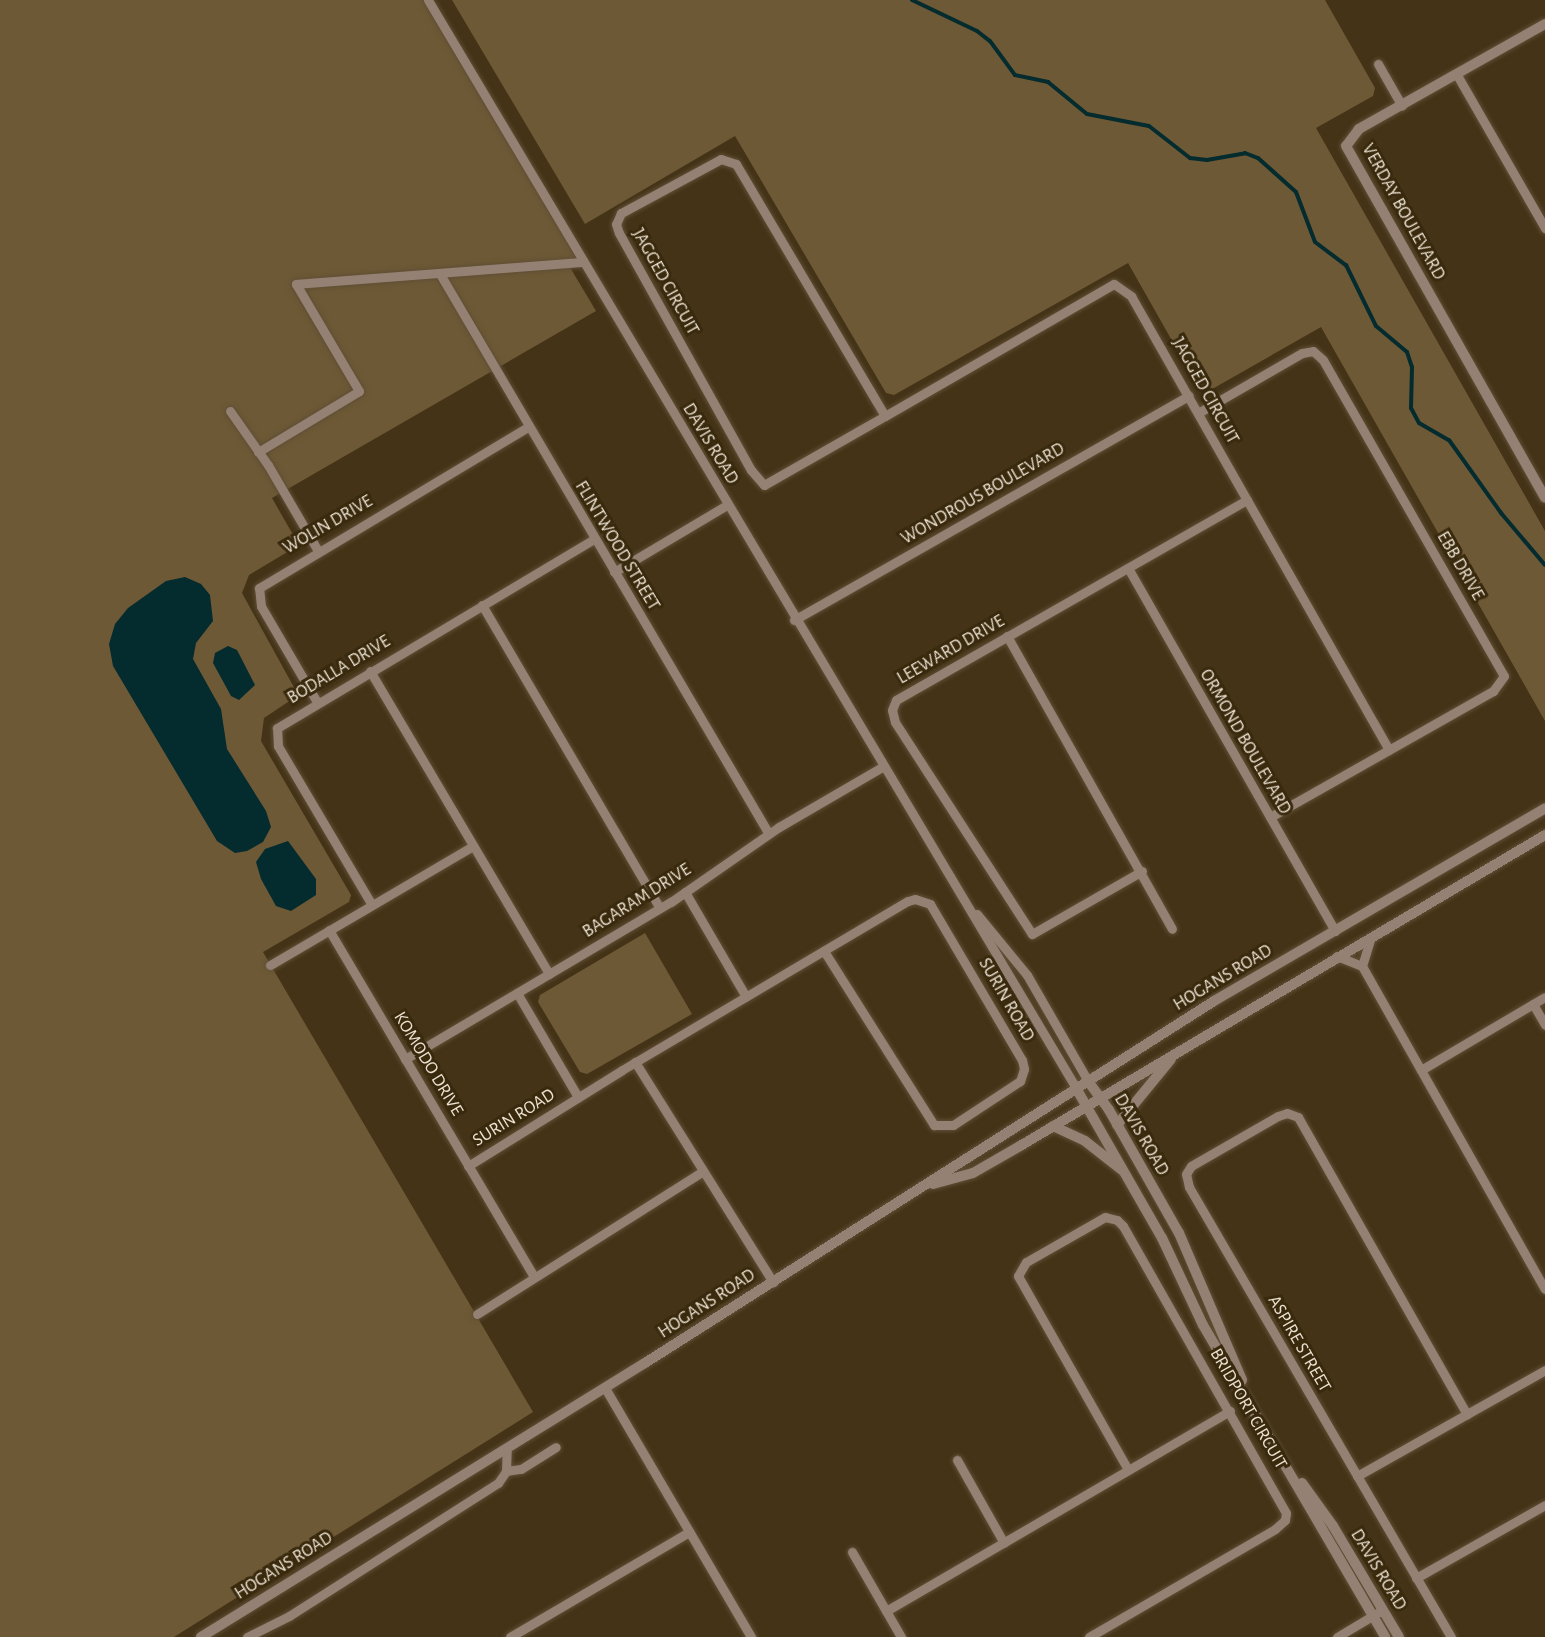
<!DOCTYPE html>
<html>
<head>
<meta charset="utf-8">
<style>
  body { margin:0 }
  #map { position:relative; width:1545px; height:1637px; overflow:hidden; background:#443317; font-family:"Alegreya Sans",sans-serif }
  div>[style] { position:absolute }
  .green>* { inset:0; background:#6e5936 }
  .water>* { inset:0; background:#042b2e }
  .stream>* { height:4px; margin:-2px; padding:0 2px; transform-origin:2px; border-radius:2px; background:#042b2e }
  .roads { filter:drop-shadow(0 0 2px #5f4f35) drop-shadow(0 0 2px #5f4f35) }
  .minor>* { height:9px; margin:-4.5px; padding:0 4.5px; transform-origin:4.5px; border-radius:4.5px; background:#958173 }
  .tertiary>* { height:10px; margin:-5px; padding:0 5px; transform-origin:5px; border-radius:5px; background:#958173 }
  span { translate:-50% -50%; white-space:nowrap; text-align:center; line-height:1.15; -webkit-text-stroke:6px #39290d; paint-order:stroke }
  .street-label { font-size:18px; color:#ece2d2 }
</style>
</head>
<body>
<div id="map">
  <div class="green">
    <div style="clip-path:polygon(0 0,427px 0,583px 262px,568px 264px,596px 311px,272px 498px,296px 540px,294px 548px,249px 575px,242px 593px,296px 691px,294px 698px,264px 718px,261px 741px,351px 895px,349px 902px,263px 952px,533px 1412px,174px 1637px,0 1637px)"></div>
    <div style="clip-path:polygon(452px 0,1325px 0,1375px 88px,1373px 96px,1316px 128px,1545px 531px,1545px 721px,1321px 327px,1207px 392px,1200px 390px,1128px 263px,894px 395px,886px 393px,735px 136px,585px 224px)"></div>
    <div style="clip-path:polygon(645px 933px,692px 1014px,587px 1074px,580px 1072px,538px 1002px,540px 995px)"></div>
  </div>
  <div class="water">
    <div style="clip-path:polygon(185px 577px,201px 584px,210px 595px,213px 621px,196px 643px,193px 659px,221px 709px,227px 749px,266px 811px,271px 827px,263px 842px,247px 851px,235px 853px,217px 841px,113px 666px,109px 644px,115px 624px,128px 608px,166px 581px)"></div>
    <div style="clip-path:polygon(228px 646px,237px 650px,255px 685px,239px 700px,231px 696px,213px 663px,215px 653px)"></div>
    <div style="clip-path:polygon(288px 841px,316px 879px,316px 895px,291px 911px,276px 906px,261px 879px,256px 862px,265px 849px)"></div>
  </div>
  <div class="stream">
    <div style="left:912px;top:0;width:72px;rotate:25.5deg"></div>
    <div style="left:977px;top:31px;width:16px;rotate:38deg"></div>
    <div style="left:990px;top:41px;width:42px;rotate:53.7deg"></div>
    <div style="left:1015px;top:75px;width:34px;rotate:12deg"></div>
    <div style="left:1048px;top:82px;width:50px;rotate:39.4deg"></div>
    <div style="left:1087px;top:114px;width:63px;rotate:11deg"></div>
    <div style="left:1149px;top:126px;width:52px;rotate:38deg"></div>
    <div style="left:1190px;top:158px;width:17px;rotate:7deg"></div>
    <div style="left:1207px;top:160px;width:39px;rotate:-10deg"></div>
    <div style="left:1245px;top:153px;width:14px;rotate:21deg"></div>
    <div style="left:1258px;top:158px;width:51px;rotate:41.8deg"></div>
    <div style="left:1296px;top:192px;width:53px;rotate:69.2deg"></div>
    <div style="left:1315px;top:242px;width:39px;rotate:37deg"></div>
    <div style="left:1346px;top:265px;width:68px;rotate:63.8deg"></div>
    <div style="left:1376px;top:326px;width:40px;rotate:40deg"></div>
    <div style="left:1407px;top:352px;width:16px;rotate:72deg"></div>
    <div style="left:1412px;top:367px;width:41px;rotate:91.4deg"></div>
    <div style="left:1411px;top:408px;width:17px;rotate:62deg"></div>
    <div style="left:1419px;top:423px;width:34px;rotate:30deg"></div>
    <div style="left:1449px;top:440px;width:90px;rotate:54.5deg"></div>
    <div style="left:1501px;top:513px;width:68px;rotate:49.8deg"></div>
  </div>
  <div class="roads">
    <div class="minor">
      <div style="left:428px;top:0;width:1266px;rotate:59.22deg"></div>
      <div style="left:1378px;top:64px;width:48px;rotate:60.3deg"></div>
      <div style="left:1457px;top:75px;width:177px;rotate:60.1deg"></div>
      <div style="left:440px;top:274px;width:649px;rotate:59.57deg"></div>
      <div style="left:230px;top:411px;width:66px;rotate:54.9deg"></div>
      <div style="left:268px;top:465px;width:99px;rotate:59.8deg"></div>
      <div style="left:1198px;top:413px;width:120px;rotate:-30deg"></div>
      <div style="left:1302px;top:353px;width:11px;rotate:-10deg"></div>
      <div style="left:1313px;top:351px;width:13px;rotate:42deg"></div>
      <div style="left:1323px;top:360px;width:364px;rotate:60.2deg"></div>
      <div style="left:1504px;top:676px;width:19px;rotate:126deg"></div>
      <div style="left:1493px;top:691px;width:256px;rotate:150.5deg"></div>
      <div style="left:885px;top:416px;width:293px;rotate:-120.6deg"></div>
      <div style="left:736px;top:164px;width:16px;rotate:-162deg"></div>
      <div style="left:721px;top:159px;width:114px;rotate:151.6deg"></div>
      <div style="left:621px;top:213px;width:12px;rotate:114deg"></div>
      <div style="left:616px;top:224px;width:9px;rotate:72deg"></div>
      <div style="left:619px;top:233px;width:271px;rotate:60.9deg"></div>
      <div style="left:751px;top:470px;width:20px;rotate:49deg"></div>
      <div style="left:764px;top:485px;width:139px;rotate:-29.7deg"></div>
      <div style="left:885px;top:416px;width:264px;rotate:-30deg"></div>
      <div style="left:1114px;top:284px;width:21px;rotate:35deg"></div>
      <div style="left:1131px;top:296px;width:522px;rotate:60.39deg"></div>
      <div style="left:258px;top:452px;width:118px;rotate:-31.1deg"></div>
      <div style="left:359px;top:391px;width:124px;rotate:-120.5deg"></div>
      <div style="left:296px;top:284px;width:288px;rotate:-4.4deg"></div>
      <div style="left:1128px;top:568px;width:418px;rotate:60.3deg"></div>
      <div style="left:614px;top:572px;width:131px;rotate:-30.7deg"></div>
      <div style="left:482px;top:605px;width:351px;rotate:59.6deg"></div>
      <div style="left:794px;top:620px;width:454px;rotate:-29.6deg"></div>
      <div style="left:1007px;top:636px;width:336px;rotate:60.6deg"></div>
      <div style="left:370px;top:671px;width:352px;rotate:59.4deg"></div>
      <div style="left:317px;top:702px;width:111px;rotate:-120.3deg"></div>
      <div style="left:261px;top:606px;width:18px;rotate:-96deg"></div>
      <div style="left:259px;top:588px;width:313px;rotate:-30.9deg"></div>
      <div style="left:1142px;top:871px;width:127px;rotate:150.2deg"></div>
      <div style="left:1032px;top:934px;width:252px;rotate:-122.9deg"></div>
      <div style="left:895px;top:722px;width:12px;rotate:-104deg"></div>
      <div style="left:892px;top:710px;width:11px;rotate:-68deg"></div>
      <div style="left:896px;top:700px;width:404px;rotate:-29.7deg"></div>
      <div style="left:685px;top:892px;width:121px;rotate:59.8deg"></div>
      <div style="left:372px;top:905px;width:185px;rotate:-120.6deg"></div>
      <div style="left:278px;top:746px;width:18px;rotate:-93deg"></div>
      <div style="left:277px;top:728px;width:369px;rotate:-30.8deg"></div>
      <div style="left:977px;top:914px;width:79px;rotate:50.7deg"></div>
      <div style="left:1027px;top:975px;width:122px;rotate:60.1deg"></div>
      <div style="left:329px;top:930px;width:403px;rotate:59.4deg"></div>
      <div style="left:1337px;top:956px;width:27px;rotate:22deg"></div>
      <div style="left:1362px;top:966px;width:371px;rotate:60.5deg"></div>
      <div style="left:270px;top:965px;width:235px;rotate:-30.4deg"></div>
      <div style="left:1362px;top:966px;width:30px;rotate:-73deg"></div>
      <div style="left:517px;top:993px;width:121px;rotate:59.6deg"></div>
      <div style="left:1533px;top:1004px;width:24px;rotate:60deg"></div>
      <div style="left:405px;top:1059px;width:309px;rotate:-30.6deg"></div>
      <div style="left:671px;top:902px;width:131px;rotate:-34.8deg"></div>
      <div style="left:779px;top:827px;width:121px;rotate:-30.2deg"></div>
      <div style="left:635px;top:1062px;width:260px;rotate:57.9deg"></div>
      <div style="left:1421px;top:1070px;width:144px;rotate:-30.5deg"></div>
      <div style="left:468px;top:1166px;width:181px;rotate:-31.9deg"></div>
      <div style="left:622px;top:1070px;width:332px;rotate:-30.6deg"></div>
      <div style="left:908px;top:901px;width:7px;rotate:-16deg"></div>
      <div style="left:915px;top:899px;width:16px;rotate:18deg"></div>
      <div style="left:930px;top:904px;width:181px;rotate:59.5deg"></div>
      <div style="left:1022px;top:1060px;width:9px;rotate:77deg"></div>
      <div style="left:1024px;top:1069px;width:13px;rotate:108deg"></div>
      <div style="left:1020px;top:1081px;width:80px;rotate:146.7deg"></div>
      <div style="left:953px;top:1125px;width:19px;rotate:180deg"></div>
      <div style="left:934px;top:1125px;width:206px;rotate:-122.3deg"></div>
      <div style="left:477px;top:1314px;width:266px;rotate:-32.3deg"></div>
      <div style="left:605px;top:1388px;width:289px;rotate:59.6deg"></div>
      <div style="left:957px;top:1460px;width:95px;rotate:60.5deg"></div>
      <div style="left:506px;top:1471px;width:15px;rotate:-8deg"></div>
      <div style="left:521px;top:1469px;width:41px;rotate:-32.2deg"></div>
      <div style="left:1357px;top:1476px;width:216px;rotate:-29.4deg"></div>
      <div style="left:852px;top:1552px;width:98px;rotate:60deg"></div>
      <div style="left:1416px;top:1578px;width:148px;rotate:-29.5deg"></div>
      <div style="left:886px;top:1611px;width:398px;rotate:-30.2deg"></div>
      <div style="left:247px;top:1637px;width:47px;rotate:-26.6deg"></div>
      <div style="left:289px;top:1616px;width:248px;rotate:-32.5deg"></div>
      <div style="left:498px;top:1483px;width:14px;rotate:-56deg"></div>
      <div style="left:506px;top:1471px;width:23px;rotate:-88deg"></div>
      <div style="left:510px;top:1637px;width:208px;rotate:-30.4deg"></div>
      <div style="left:1089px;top:1637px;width:215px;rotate:-30.1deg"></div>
      <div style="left:1275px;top:1529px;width:13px;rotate:-42deg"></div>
      <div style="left:1285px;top:1520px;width:7px;rotate:-82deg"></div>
      <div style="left:1286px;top:1513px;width:330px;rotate:-119.6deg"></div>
      <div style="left:1123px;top:1226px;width:8px;rotate:-135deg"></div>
      <div style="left:1117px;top:1220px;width:12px;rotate:-166deg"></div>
      <div style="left:1105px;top:1217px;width:91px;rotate:150.3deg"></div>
      <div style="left:1026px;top:1262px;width:16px;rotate:120deg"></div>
      <div style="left:1018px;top:1276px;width:223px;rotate:60.4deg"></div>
      <div style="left:1337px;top:1637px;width:49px;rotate:-30.8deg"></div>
      <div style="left:1451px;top:1637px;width:521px;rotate:-120.21deg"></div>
      <div style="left:1189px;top:1187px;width:13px;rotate:-103deg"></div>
      <div style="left:1186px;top:1174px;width:9px;rotate:-58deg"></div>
      <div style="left:1191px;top:1166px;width:100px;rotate:-29.9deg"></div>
      <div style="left:1278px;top:1116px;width:9px;rotate:-18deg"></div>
      <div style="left:1287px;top:1113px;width:12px;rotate:20deg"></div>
      <div style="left:1298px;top:1117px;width:342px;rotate:60.4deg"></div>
    </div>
    <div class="tertiary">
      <div style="left:1545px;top:24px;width:214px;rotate:150.6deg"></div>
      <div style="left:1359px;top:129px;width:21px;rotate:127deg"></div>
      <div style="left:1346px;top:146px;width:404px;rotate:60.5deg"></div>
      <div style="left:1088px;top:1081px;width:36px;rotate:54deg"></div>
      <div style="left:1109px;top:1110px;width:142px;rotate:60.4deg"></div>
      <div style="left:1179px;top:1233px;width:160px;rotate:66.8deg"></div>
      <div style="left:1076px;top:1088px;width:173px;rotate:60.2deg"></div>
      <div style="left:1162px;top:1238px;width:96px;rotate:64.8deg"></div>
      <div style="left:1203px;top:1325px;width:361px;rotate:59.7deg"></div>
      <div style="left:1117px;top:1125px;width:85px;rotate:-50.7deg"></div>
      <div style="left:1053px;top:1126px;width:35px;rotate:25deg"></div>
      <div style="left:1085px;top:1141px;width:47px;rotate:38.1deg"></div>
      <div style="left:933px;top:1184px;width:41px;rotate:-15.4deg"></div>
      <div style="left:973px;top:1173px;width:54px;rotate:-29.9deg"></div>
      <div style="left:1020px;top:1146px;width:610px;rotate:-30.64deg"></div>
      <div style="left:1302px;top:1483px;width:53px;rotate:54.2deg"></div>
      <div style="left:1333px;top:1526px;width:129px;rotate:59.3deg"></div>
      <div style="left:201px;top:1637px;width:522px;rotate:-31.68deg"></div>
      <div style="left:645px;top:1363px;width:674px;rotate:-32.46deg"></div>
      <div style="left:1214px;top:1001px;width:383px;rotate:-30.2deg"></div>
    </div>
  </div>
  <div class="street-label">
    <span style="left:1403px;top:212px;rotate:61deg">VERDAY BOULEVARD</span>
    <span style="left:665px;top:282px;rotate:61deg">JAGGED CIRCUIT</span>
    <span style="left:1205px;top:391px;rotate:61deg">JAGGED CIRCUIT</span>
    <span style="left:710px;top:444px;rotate:59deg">DAVIS ROAD</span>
    <span style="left:983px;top:494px;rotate:-30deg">WONDROUS BOULEVARD</span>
    <span style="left:328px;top:525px;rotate:-30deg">WOLIN DRIVE</span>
    <span style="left:617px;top:546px;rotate:59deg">FLINTWOOD STREET</span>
    <span style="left:1460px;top:566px;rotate:60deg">EBB DRIVE</span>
    <span style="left:951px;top:650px;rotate:-30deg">LEEWARD DRIVE</span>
    <span style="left:339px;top:670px;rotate:-31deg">BODALLA DRIVE</span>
    <span style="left:1245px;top:742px;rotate:60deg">ORMOND BOULEVARD</span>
    <span style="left:637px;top:901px;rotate:-32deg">BAGARAM DRIVE</span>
    <span style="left:1223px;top:978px;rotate:-31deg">HOGANS ROAD</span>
    <span style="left:1006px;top:1000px;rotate:60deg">SURIN ROAD</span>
    <span style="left:428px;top:1064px;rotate:59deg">KOMODO DRIVE</span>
    <span style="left:514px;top:1118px;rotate:-32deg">SURIN ROAD</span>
    <span style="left:1141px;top:1135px;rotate:60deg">DAVIS ROAD</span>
    <span style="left:707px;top:1304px;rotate:-33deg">HOGANS ROAD</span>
    <span style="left:1299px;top:1344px;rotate:60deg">ASPIRE STREET</span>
    <span style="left:1248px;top:1409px;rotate:60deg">BRIDPORT CIRCUIT</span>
    <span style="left:284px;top:1566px;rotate:-32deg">HOGANS ROAD</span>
    <span style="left:1378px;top:1570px;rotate:59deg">DAVIS ROAD</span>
  </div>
</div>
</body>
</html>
